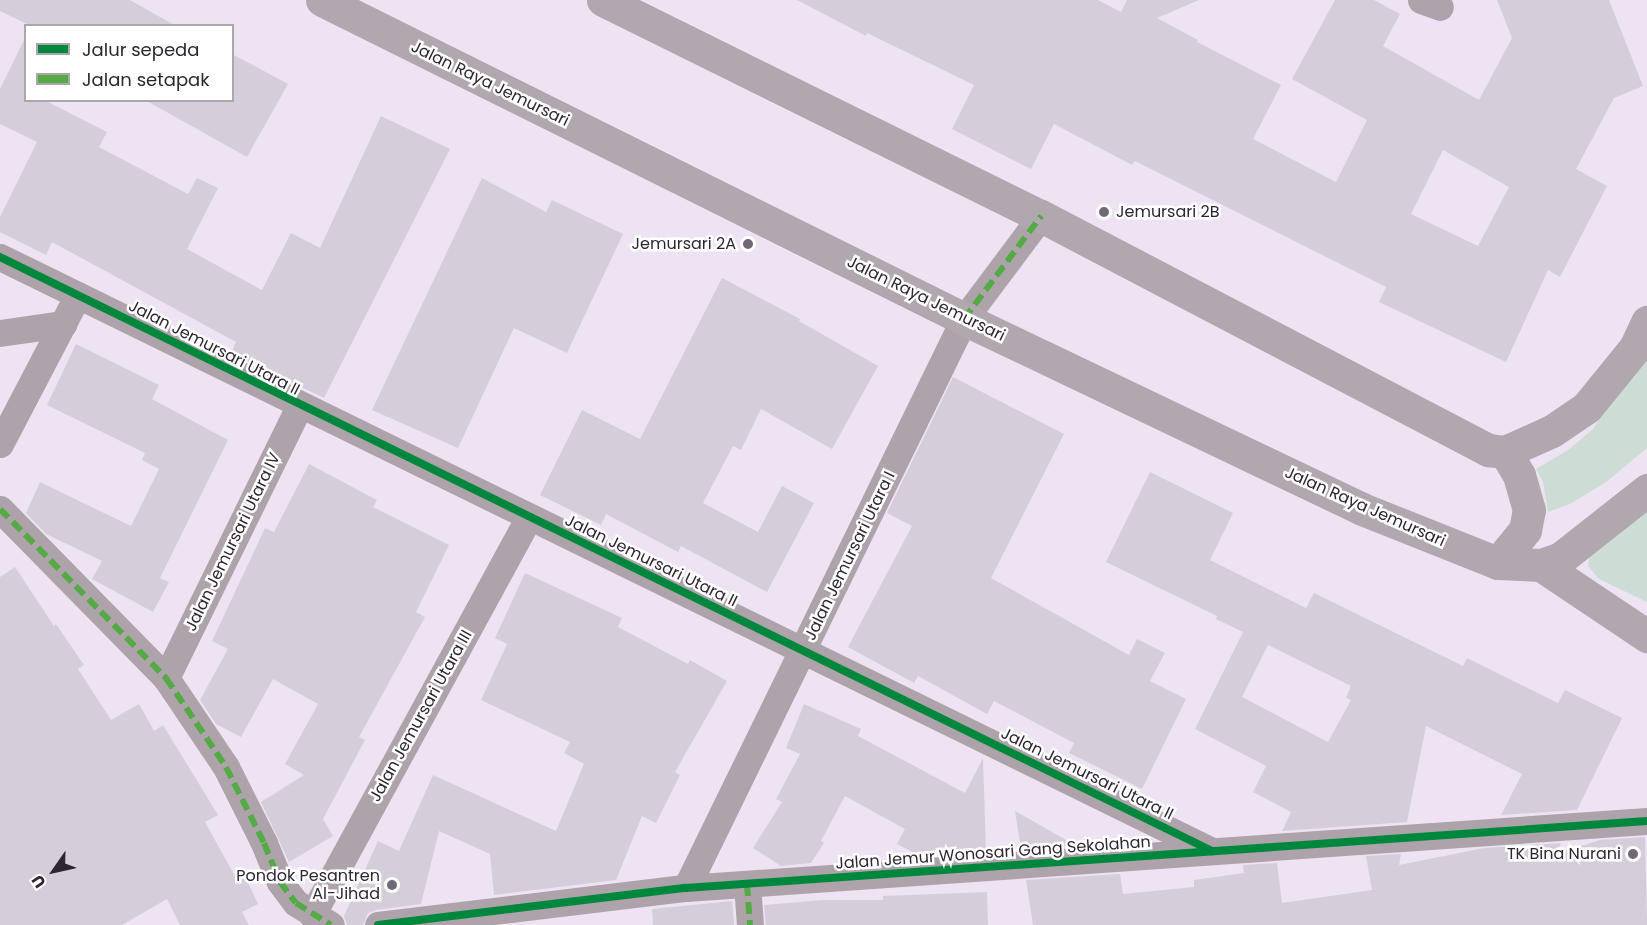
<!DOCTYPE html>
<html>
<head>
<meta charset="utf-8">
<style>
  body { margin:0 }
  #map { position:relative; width:1647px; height:925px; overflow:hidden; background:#ede3f3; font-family:Poppins,sans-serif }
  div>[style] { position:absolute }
  .green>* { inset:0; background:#cdddd5 }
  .building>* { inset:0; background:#d5ceda }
  .street>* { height:27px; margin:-13.5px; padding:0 13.5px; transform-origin:13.5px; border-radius:13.5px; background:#aea3aa }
  .primary>* { height:33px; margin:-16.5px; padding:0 16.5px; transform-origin:16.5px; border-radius:16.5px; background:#b1a7af }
  .quiet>* { height:6px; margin-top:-3px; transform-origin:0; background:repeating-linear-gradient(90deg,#54aa45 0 12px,transparent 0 18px) }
  .cycleway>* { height:8px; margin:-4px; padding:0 4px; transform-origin:4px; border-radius:4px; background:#00873e }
  .dots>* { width:16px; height:16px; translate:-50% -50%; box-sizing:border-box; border:3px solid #fff; border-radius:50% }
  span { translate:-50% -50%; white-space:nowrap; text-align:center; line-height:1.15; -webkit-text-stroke:5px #fff; paint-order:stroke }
  .street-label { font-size:16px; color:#2d2631 }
  .poi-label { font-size:16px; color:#2d2631 }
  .left { translate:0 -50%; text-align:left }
  .right { translate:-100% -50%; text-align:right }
  .legend { position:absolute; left:24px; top:24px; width:210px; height:78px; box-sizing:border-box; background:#fff; border:2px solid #aba8ad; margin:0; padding:8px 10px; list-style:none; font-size:18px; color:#2d2631 }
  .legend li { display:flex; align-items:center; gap:12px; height:30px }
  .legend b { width:30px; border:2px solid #aba8ad }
  .north { position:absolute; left:24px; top:841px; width:60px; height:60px; -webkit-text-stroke:4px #fff; paint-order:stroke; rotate:236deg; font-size:16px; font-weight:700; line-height:24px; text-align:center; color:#2d2631 }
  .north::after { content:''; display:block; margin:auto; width:21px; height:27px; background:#2d2631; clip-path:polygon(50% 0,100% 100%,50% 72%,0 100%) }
</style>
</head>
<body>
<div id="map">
  <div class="green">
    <div style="clip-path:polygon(1647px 335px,1647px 448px,1606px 482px,1570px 504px,1548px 512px,1543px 482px,1536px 469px,1568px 450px,1593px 429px,1611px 401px)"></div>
    <div style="clip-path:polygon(1647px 505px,1647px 602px,1599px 579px,1588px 566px,1590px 551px)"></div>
  </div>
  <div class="building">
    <div style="clip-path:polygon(0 0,130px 0,176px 26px,31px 26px,0 11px)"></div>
    <div style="clip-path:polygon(evenodd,797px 0,1098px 0,1121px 12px,1127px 0,1199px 0,1157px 18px,1198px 40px,1197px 42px,1281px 85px,1253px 139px,1336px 182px,1367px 120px,1292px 79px,1335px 0,1374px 0,1400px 14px,1383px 46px,1479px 100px,1512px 38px,1497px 0,1609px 0,1643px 86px,1614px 98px,1576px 169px,1607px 186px,1560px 277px,1548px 270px,1506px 362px,1379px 302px,1386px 287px,1135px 161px,1132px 165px,1054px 124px,1031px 169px,952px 129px,974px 85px,867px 33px,866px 36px,797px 0,1443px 150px,1509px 187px,1478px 246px,1411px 214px,1443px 150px)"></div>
    <div style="clip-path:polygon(26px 36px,26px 100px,44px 100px,107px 132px,99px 147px,188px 194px,197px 178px,218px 188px,187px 249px,262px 290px,291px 233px,320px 248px,381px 116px,450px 149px,324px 398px,231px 353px,236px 342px,52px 242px,46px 255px,0 232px,0 217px,37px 142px,0 124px,0 89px)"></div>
    <div style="clip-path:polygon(232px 54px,288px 84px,247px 157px,145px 100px,232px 100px)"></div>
    <div style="clip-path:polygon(482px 178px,546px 212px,552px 200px,623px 234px,567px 353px,514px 328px,458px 448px,372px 410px)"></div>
    <div style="clip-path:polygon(722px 278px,800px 319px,799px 321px,878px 366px,832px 449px,761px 409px,741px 450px,733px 446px,703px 503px,758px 532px,782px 486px,814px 503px,767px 592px,681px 546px,678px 552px,606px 514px,601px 525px,540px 495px,582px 410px,640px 439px)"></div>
    <div style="clip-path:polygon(76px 344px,159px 385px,152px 399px,228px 440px,160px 578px,169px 582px,153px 612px,92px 579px,102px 561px,46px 534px,26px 513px,40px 482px,131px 526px,159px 469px,142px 460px,145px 453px,47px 405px)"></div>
    <div style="clip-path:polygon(953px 377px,1064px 434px,991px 578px,1129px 655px,1137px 639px,1165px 653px,1150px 681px,1186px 699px,1142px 789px,1069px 753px,1074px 743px,994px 701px,987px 714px,918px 676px,914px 683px,848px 647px,912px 526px,887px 513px)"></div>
    <div style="clip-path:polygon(309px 464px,377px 500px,373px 507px,449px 545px,416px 612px,425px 617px,359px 737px,365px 740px,323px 819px,333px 836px,289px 862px,261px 802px,304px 775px,285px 764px,318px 704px,273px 679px,241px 737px,216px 724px,200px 700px,228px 649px,212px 641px,265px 528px,274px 532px)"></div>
    <div style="clip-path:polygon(evenodd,1150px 472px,1233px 513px,1210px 560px,1306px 608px,1314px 593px,1463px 666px,1467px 658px,1558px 703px,1565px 690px,1622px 718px,1577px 810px,1501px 815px,1522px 774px,1426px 726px,1407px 822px,1282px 831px,1291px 812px,1253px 792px,1266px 766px,1195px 729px,1243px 632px,1216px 619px,1217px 616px,1106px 562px,1150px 472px,1268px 645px,1351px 686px,1346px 698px,1351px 700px,1328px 742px,1242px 697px,1268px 645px)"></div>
    <div style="clip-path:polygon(15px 567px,54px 626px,56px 624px,84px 665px,78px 669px,111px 720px,139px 704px,154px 731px,163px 725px,218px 815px,205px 822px,236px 878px,244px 874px,258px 904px,242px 912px,249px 925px,180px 925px,167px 899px,122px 925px,0 925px,0 577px)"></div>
    <div style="clip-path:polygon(525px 573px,622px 618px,618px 627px,688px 664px,690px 660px,727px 681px,675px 772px,680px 775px,656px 823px,642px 816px,616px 880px,494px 895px,490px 854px,439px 831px,421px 904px,376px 910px,368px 913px,363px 925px,347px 925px,344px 916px,378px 841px,399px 851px,433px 775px,556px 831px,584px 764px,564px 753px,570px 742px,481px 700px,507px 644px,495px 638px)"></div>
    <div style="clip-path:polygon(804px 704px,861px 729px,858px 736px,965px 793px,983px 758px,986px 851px,920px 856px,897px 844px,905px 829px,845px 796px,821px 841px,824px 843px,811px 863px,781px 866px,753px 848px,782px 802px,776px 799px,800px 754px,786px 748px)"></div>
    <div style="clip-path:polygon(1015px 811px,1075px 845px,1021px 849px)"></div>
    <div style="clip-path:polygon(1645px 837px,1647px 925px,1033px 925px,1026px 880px,1120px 874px,1123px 894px,1194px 887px,1194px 880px,1244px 873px,1243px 865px,1277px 863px,1282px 903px,1372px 890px,1366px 856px,1401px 854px,1399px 865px,1484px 848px,1561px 843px,1556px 854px,1600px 840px)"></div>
    <div style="clip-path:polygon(987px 892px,988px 925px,766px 925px,764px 905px,824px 900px,883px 900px,883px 896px)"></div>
    <div style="clip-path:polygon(732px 901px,734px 925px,653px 925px,652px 909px)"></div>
  </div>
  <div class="street">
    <div style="left:1421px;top:0;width:20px;rotate:20deg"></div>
    <div style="left:0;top:257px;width:1350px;rotate:26.11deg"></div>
    <div style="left:0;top:333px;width:64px;rotate:-8.1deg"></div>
    <div style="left:0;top:444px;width:168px;rotate:-62.4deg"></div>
    <div style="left:0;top:509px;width:237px;rotate:45.5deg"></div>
    <div style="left:166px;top:678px;width:107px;rotate:56deg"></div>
    <div style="left:226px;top:767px;width:85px;rotate:63.4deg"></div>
    <div style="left:264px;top:843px;width:42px;rotate:67.7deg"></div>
    <div style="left:280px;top:882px;width:26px;rotate:53deg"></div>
    <div style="left:296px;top:903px;width:41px;rotate:32.2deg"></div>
    <div style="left:166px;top:678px;width:303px;rotate:-63.9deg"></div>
    <div style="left:747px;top:884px;width:41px;rotate:85.8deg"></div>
    <div style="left:686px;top:888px;width:633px;rotate:-63.96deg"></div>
    <div style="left:964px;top:319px;width:129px;rotate:-53.2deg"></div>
    <div style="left:312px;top:915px;width:453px;rotate:-61.4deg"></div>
    <div style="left:378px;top:925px;width:310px;rotate:-6.9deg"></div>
    <div style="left:686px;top:888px;width:963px;rotate:-3.99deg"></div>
  </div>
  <div class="primary">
    <div style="left:322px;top:0;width:717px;rotate:26.42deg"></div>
    <div style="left:964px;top:319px;width:441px;rotate:25.5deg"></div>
    <div style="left:1362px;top:509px;width:146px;rotate:21.7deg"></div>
    <div style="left:1498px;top:563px;width:43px;rotate:2.7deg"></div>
    <div style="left:1541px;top:565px;width:21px;rotate:-19deg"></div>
    <div style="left:1561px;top:558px;width:110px;rotate:-38.3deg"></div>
    <div style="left:603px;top:0;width:488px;rotate:26.3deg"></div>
    <div style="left:1041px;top:216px;width:505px;rotate:27.63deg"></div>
    <div style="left:1488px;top:450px;width:17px;rotate:7deg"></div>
    <div style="left:1505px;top:452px;width:51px;rotate:-24.1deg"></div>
    <div style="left:1552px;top:431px;width:42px;rotate:-34.4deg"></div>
    <div style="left:1587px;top:407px;width:76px;rotate:-50.9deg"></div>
    <div style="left:1635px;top:348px;width:29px;rotate:-65deg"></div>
    <div style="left:1498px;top:563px;width:43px;rotate:-50.7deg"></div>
    <div style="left:1525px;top:530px;width:20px;rotate:-79deg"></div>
    <div style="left:1529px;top:510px;width:36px;rotate:-106deg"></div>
    <div style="left:1519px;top:475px;width:27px;rotate:-121deg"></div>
    <div style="left:1541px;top:565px;width:128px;rotate:33.8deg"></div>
  </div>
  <div class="quiet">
    <div style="left:964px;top:319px;width:129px;rotate:-53.2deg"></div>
    <div style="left:0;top:509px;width:237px;rotate:45.5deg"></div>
    <div style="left:166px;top:678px;width:107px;rotate:56deg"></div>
    <div style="left:226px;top:767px;width:85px;rotate:63.4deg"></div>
    <div style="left:264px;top:843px;width:42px;rotate:67.7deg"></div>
    <div style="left:280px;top:882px;width:26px;rotate:53deg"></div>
    <div style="left:296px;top:903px;width:41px;rotate:32.2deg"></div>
    <div style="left:747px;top:884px;width:41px;rotate:85.8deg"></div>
  </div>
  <div class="cycleway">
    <div style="left:0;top:257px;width:1350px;rotate:26.11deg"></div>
    <div style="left:378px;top:925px;width:310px;rotate:-6.9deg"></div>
    <div style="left:686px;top:888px;width:963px;rotate:-3.99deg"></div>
  </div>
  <div class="dots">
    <div style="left:1104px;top:212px;background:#706875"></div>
    <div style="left:748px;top:244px;background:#706875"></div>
    <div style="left:1633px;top:854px;background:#706875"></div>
    <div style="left:392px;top:885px;background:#706875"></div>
  </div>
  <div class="street-label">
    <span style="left:490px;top:84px;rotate:26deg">Jalan Raya Jemursari</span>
    <span style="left:926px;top:299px;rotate:26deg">Jalan Raya Jemursari</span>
    <span style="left:214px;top:348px;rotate:27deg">Jalan Jemursari Utara II</span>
    <span style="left:1365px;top:507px;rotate:24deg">Jalan Raya Jemursari</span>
    <span style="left:233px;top:542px;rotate:-64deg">Jalan Jemursari Utara IV</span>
    <span style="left:850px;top:556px;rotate:-64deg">Jalan Jemursari Utara I</span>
    <span style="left:651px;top:561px;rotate:26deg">Jalan Jemursari Utara II</span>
    <span style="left:421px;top:716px;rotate:-61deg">Jalan Jemursari Utara III</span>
    <span style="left:1087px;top:774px;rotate:26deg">Jalan Jemursari Utara II</span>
    <span style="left:993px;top:853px;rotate:-4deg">Jalan Jemur Wonosari Gang Sekolahan</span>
  </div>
  <div class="poi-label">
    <span class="left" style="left:1116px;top:212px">Jemursari 2B</span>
    <span class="right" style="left:736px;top:244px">Jemursari 2A</span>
    <span class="right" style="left:1621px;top:854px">TK Bina Nurani</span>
    <span class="right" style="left:380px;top:885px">Pondok Pesantren<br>Al-Jihad</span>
  </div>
  <ul class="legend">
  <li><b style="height:8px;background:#00873e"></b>Jalur sepeda</li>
  <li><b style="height:8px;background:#54aa45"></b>Jalan setapak</li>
  </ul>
  <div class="north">U</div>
</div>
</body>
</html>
